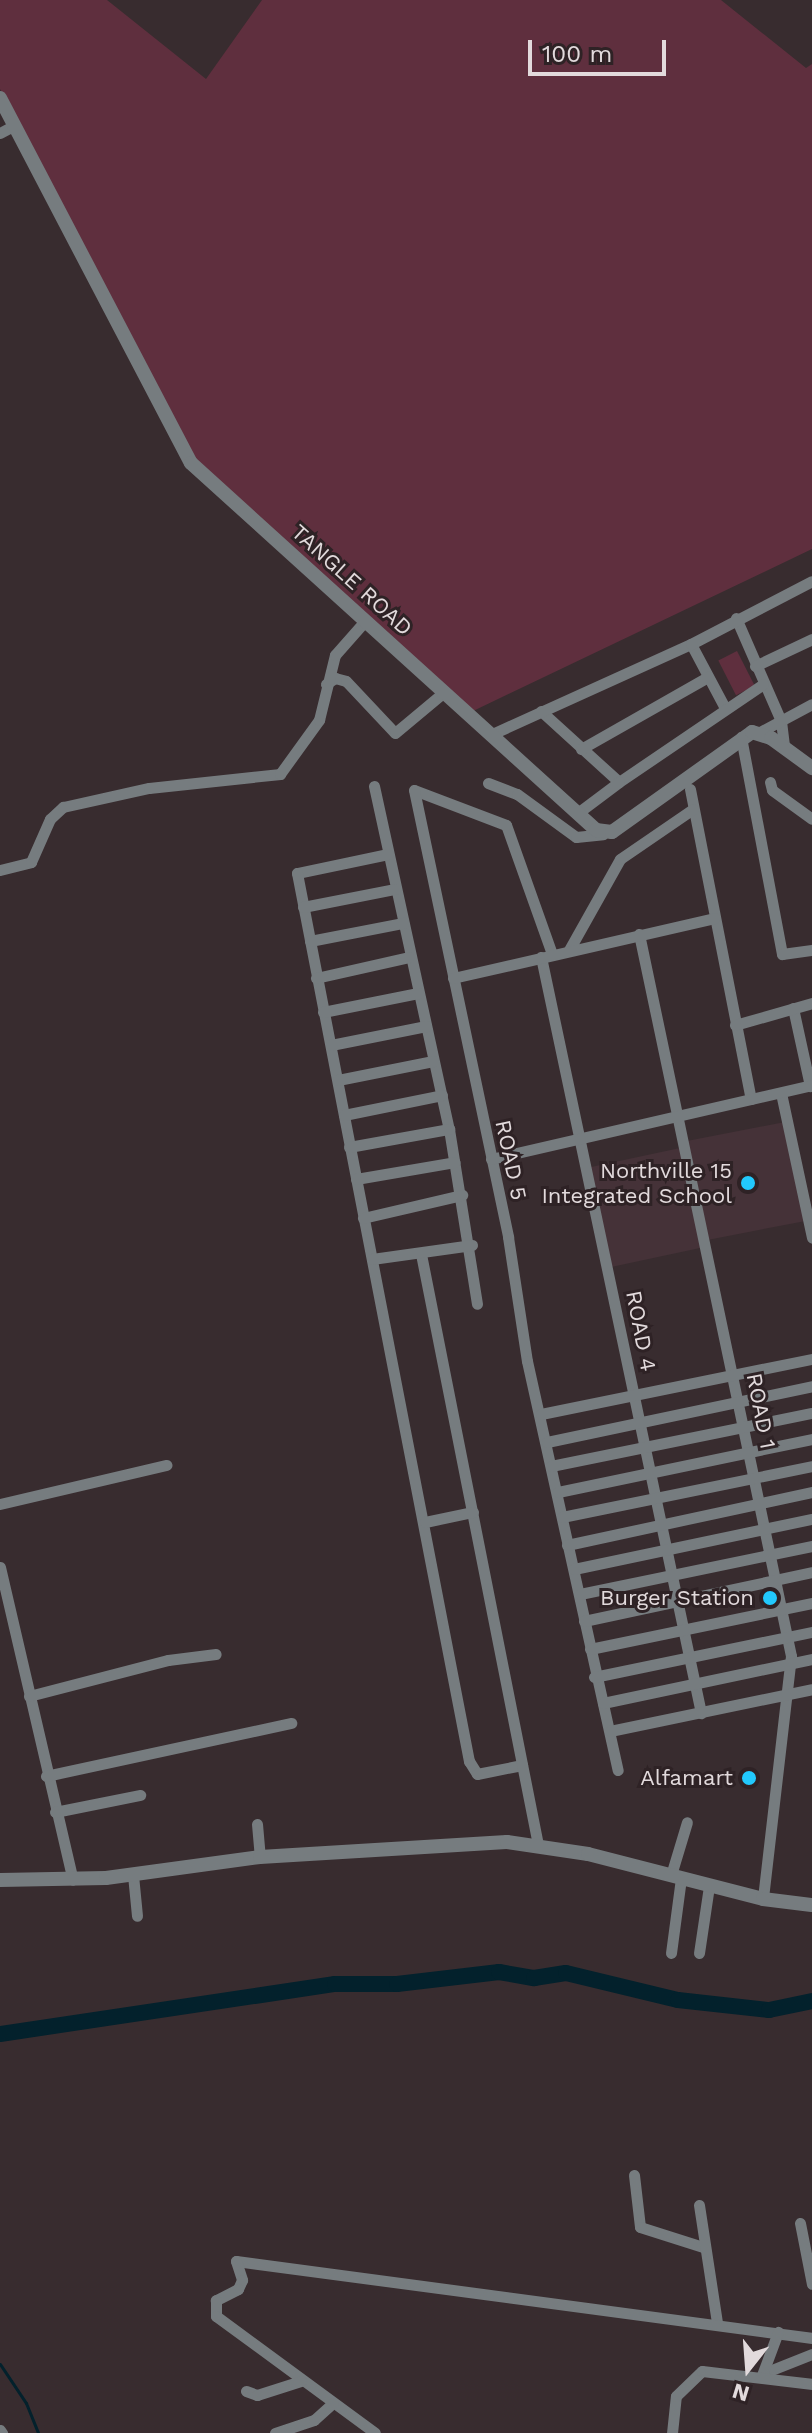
<!DOCTYPE html>
<html>
<head>
<meta charset="utf-8">
<style>
  body { margin:0 }
  #map { position:relative; width:812px; height:2433px; overflow:hidden; background:#382c2f; font-family:"Work Sans",sans-serif }
  div>[style] { position:absolute }
  .built>* { inset:0; background:#453238; transform-origin:0 0 }
  .green>* { inset:0; background:#5f2f3e; transform-origin:0 0 }
  .stream>* { height:3px; margin:-1.5px; padding:0 1.5px; transform-origin:1.5px; border-radius:1.5px; background:#03212c }
  .river>* { height:16px; margin:-8px; padding:0 8px; transform-origin:8px; border-radius:8px; background:#03212c }
  .minor>* { height:11px; margin:-5.5px; padding:0 5.5px; transform-origin:5.5px; border-radius:5.5px; background:#767c7f }
  .tertiary>* { height:14px; margin:-7px; padding:0 7px; transform-origin:7px; border-radius:7px; background:#767c7f }
  .dots>* { width:22px; height:22px; translate:-50% -50%; box-sizing:border-box; border:4px solid #2e2225; border-radius:50% }
  span { translate:-50% -50%; white-space:nowrap; text-align:center; line-height:1.15; -webkit-text-stroke:6px #2e2225; paint-order:stroke }
  .street-label { font-size:22px; color:#e2dadc }
  .poi-label { font-size:22px; color:#e2dadc }
  .right { translate:-100% -50%; text-align:right }
  .north { position:absolute; left:708px; top:2329px; width:80px; height:80px; -webkit-text-stroke:6px #2e2225; paint-order:stroke; rotate:197deg; font-size:22px; font-weight:700; line-height:32px; text-align:center; color:#e2dadc }
  .north::after { content:''; display:block; margin:auto; width:28px; height:36px; background:#e2dadc; clip-path:polygon(50% 0,100% 100%,50% 72%,0 100%) }
  .scale { position:absolute; left:528px; top:40px; width:138px; height:36px; box-sizing:border-box; border:4px solid #e2dadc; border-top:0; padding-left:10px; font-size:24px; line-height:28px; white-space:nowrap; color:#e2dadc; -webkit-text-stroke:6px #2e2225; paint-order:stroke }
</style>
</head>
<body>
<div id="map">
  <div class="built">
    <div style="left:785px;top:1122px;width:101px;height:100px;rotate:79deg"></div>
    <div style="left:680px;top:1148px;width:102px;height:92px;rotate:78deg"></div>
  </div>
  <div class="green">
    <div style="clip-path:polygon(0 0,107px 0,206px 79px,262px 0,721px 0,806px 68px,812px 64px,812px 549px,471px 712px,196px 461px,0 89px)"></div>
    <div style="left:737px;top:651px;width:39px;height:21px;rotate:63deg"></div>
  </div>
  <div class="stream">
    <div style="left:0;top:2364px;width:47px;rotate:56.3deg"></div>
    <div style="left:26px;top:2403px;width:32px;rotate:68deg"></div>
  </div>
  <div class="river">
    <div style="left:0;top:2034px;width:339px;rotate:-8.5deg"></div>
    <div style="left:335px;top:1984px;width:62px"></div>
    <div style="left:397px;top:1984px;width:103px;rotate:-6.7deg"></div>
    <div style="left:499px;top:1972px;width:36px;rotate:10deg"></div>
    <div style="left:534px;top:1978px;width:32px;rotate:-9deg"></div>
    <div style="left:566px;top:1973px;width:115px;rotate:13.6deg"></div>
    <div style="left:678px;top:2000px;width:92px;rotate:6.3deg"></div>
    <div style="left:769px;top:2010px;width:44px;rotate:-11.8deg"></div>
  </div>
  <div class="minor">
    <div style="left:0;top:133px;width:15px;rotate:-28deg"></div>
    <div style="left:736px;top:618px;width:112px;rotate:66.4deg"></div>
    <div style="left:781px;top:721px;width:26px;rotate:83deg"></div>
    <div style="left:691px;top:644px;width:70px;rotate:62deg"></div>
    <div style="left:755px;top:666px;width:63px;rotate:-25.3deg"></div>
    <div style="left:326px;top:684px;width:11px;rotate:-34deg"></div>
    <div style="left:335px;top:678px;width:11px;rotate:15deg"></div>
    <div style="left:346px;top:681px;width:71px;rotate:46.7deg"></div>
    <div style="left:395px;top:733px;width:64px;rotate:-39.9deg"></div>
    <div style="left:541px;top:711px;width:105px;rotate:42.3deg"></div>
    <div style="left:619px;top:782px;width:174px;rotate:-34.2deg"></div>
    <div style="left:758px;top:733px;width:61px;rotate:-28.2deg"></div>
    <div style="left:490px;top:735px;width:221px;rotate:-24.4deg"></div>
    <div style="left:691px;top:644px;width:136px;rotate:-27.5deg"></div>
    <div style="left:741px;top:737px;width:221px;rotate:79.3deg"></div>
    <div style="left:782px;top:954px;width:30px;rotate:-8deg"></div>
    <div style="left:581px;top:749px;width:146px;rotate:-29.6deg"></div>
    <div style="left:770px;top:782px;width:8px;rotate:76deg"></div>
    <div style="left:772px;top:790px;width:49px;rotate:35.9deg"></div>
    <div style="left:488px;top:783px;width:31px;rotate:21deg"></div>
    <div style="left:517px;top:794px;width:73px;rotate:36.1deg"></div>
    <div style="left:576px;top:837px;width:27px;rotate:-6deg"></div>
    <div style="left:374px;top:786px;width:351px;rotate:77.7deg"></div>
    <div style="left:449px;top:1129px;width:177px;rotate:80.9deg"></div>
    <div style="left:690px;top:789px;width:316px;rotate:78.9deg"></div>
    <div style="left:579px;top:812px;width:50px;rotate:-36.9deg"></div>
    <div style="left:388px;top:854px;width:93px;rotate:168.2deg"></div>
    <div style="left:297px;top:873px;width:905px;rotate:79.04deg"></div>
    <div style="left:469px;top:1761px;width:15px;rotate:58deg"></div>
    <div style="left:477px;top:1774px;width:46px;rotate:-11.3deg"></div>
    <div style="left:0;top:870px;width:32px;rotate:-14deg"></div>
    <div style="left:31px;top:862px;width:47px;rotate:-66.2deg"></div>
    <div style="left:50px;top:819px;width:18px;rotate:-43deg"></div>
    <div style="left:63px;top:807px;width:88px;rotate:-12.5deg"></div>
    <div style="left:149px;top:788px;width:132px;rotate:-6.1deg"></div>
    <div style="left:280px;top:774px;width:67px;rotate:-54.2deg"></div>
    <div style="left:319px;top:720px;width:67px;rotate:-76.2deg"></div>
    <div style="left:335px;top:655px;width:45px;rotate:-48.6deg"></div>
    <div style="left:303px;top:907px;width:94px;rotate:-11.1deg"></div>
    <div style="left:639px;top:934px;width:738px;rotate:78.11deg"></div>
    <div style="left:791px;top:1656px;width:245px;rotate:96.6deg"></div>
    <div style="left:310px;top:941px;width:95px;rotate:-11deg"></div>
    <div style="left:569px;top:950px;width:104px;rotate:-60.7deg"></div>
    <div style="left:620px;top:859px;width:88px;rotate:-34.4deg"></div>
    <div style="left:552px;top:954px;width:137px;rotate:-109.6deg"></div>
    <div style="left:506px;top:825px;width:98px;rotate:-159.2deg"></div>
    <div style="left:414px;top:790px;width:457px;rotate:78.1deg"></div>
    <div style="left:508px;top:1237px;width:125px;rotate:81.3deg"></div>
    <div style="left:527px;top:1361px;width:419px;rotate:77.5deg"></div>
    <div style="left:541px;top:957px;width:773px;rotate:78.05deg"></div>
    <div style="left:316px;top:978px;width:95px;rotate:-12.7deg"></div>
    <div style="left:453px;top:978px;width:268px;rotate:-12.9deg"></div>
    <div style="left:793px;top:1008px;width:80px;rotate:77.7deg"></div>
    <div style="left:323px;top:1012px;width:97px;rotate:-11.3deg"></div>
    <div style="left:735px;top:1025px;width:80px;rotate:-15.9deg"></div>
    <div style="left:331px;top:1045px;width:97px;rotate:-11.3deg"></div>
    <div style="left:338px;top:1080px;width:97px;rotate:-11.3deg"></div>
    <div style="left:781px;top:1093px;width:148px;rotate:77.9deg"></div>
    <div style="left:344px;top:1115px;width:100px;rotate:-11.5deg"></div>
    <div style="left:349px;top:1147px;width:102px;rotate:-10.2deg"></div>
    <div style="left:491px;top:1159px;width:329px;rotate:-13deg"></div>
    <div style="left:356px;top:1179px;width:100px;rotate:-9.7deg"></div>
    <div style="left:363px;top:1218px;width:102px;rotate:-13.1deg"></div>
    <div style="left:421px;top:1254px;width:602px;rotate:78.8deg"></div>
    <div style="left:372px;top:1259px;width:101px;rotate:-8deg"></div>
    <div style="left:541px;top:1414px;width:277px;rotate:-11.5deg"></div>
    <div style="left:547px;top:1442px;width:271px;rotate:-11.9deg"></div>
    <div style="left:551px;top:1466px;width:266px;rotate:-11.5deg"></div>
    <div style="left:558px;top:1492px;width:259px;rotate:-11.8deg"></div>
    <div style="left:0;top:1504px;width:171px;rotate:-13.2deg"></div>
    <div style="left:562px;top:1517px;width:255px;rotate:-11.5deg"></div>
    <div style="left:425px;top:1522px;width:49px;rotate:-11.8deg"></div>
    <div style="left:567px;top:1545px;width:251px;rotate:-12.2deg"></div>
    <div style="left:0;top:1567px;width:321px;rotate:76.9deg"></div>
    <div style="left:574px;top:1569px;width:243px;rotate:-11.9deg"></div>
    <div style="left:580px;top:1594px;width:237px;rotate:-11.7deg"></div>
    <div style="left:584px;top:1621px;width:233px;rotate:-12.1deg"></div>
    <div style="left:590px;top:1649px;width:227px;rotate:-11.7deg"></div>
    <div style="left:594px;top:1677px;width:223px;rotate:-11.7deg"></div>
    <div style="left:29px;top:1696px;width:144px;rotate:-14.5deg"></div>
    <div style="left:168px;top:1660px;width:48px;rotate:-7.1deg"></div>
    <div style="left:603px;top:1703px;width:214px;rotate:-11.9deg"></div>
    <div style="left:610px;top:1731px;width:206px;rotate:-11.7deg"></div>
    <div style="left:46px;top:1776px;width:251px;rotate:-12.2deg"></div>
    <div style="left:55px;top:1812px;width:87px;rotate:-11.3deg"></div>
    <div style="left:257px;top:1824px;width:33px;rotate:85deg"></div>
    <div style="left:133px;top:1875px;width:41px;rotate:84.4deg"></div>
    <div style="left:671px;top:1875px;width:55px;rotate:-73.2deg"></div>
    <div style="left:671px;top:1953px;width:76px;rotate:-82.4deg"></div>
    <div style="left:699px;top:1953px;width:68px;rotate:-81.5deg"></div>
    <div style="left:634px;top:2175px;width:52px;rotate:83.4deg"></div>
    <div style="left:640px;top:2227px;width:66px;rotate:17.6deg"></div>
    <div style="left:699px;top:2205px;width:118px;rotate:81.3deg"></div>
    <div style="left:800px;top:2223px;width:62px;rotate:78.9deg"></div>
    <div style="left:236px;top:2261px;width:581px;rotate:7.61deg"></div>
    <div style="left:236px;top:2261px;width:20px;rotate:72deg"></div>
    <div style="left:242px;top:2280px;width:10px;rotate:114deg"></div>
    <div style="left:238px;top:2289px;width:25px;rotate:153deg"></div>
    <div style="left:216px;top:2300px;width:16px;rotate:90deg"></div>
    <div style="left:216px;top:2316px;width:197px;rotate:36.3deg"></div>
    <div style="left:764px;top:2373px;width:52px;rotate:-21.6deg"></div>
    <div style="left:762px;top:2375px;width:46px;rotate:-69.6deg"></div>
    <div style="left:246px;top:2391px;width:12px;rotate:20deg"></div>
    <div style="left:257px;top:2395px;width:46px;rotate:-17.7deg"></div>
    <div style="left:0;top:2430px;width:4px;rotate:56deg"></div>
    <div style="left:275px;top:2433px;width:41px;rotate:-18.4deg"></div>
    <div style="left:314px;top:2420px;width:25px;rotate:-42deg"></div>
    <div style="left:672px;top:2433px;width:37px;rotate:-84deg"></div>
    <div style="left:676px;top:2396px;width:36px;rotate:-44deg"></div>
    <div style="left:702px;top:2371px;width:111px;rotate:6.7deg"></div>
  </div>
  <div class="tertiary">
    <div style="left:0;top:98px;width:412px;rotate:62.4deg"></div>
    <div style="left:191px;top:463px;width:547px;rotate:42.18deg"></div>
    <div style="left:596px;top:830px;width:16px;rotate:7deg"></div>
    <div style="left:612px;top:832px;width:172px;rotate:-35.5deg"></div>
    <div style="left:752px;top:732px;width:20px;rotate:18deg"></div>
    <div style="left:771px;top:738px;width:51px;rotate:36.2deg"></div>
    <div style="left:0;top:1880px;width:106px;rotate:-1.1deg"></div>
    <div style="left:106px;top:1878px;width:155px;rotate:-7.8deg"></div>
    <div style="left:260px;top:1857px;width:247px;rotate:-3.5deg"></div>
    <div style="left:507px;top:1842px;width:82px;rotate:8.4deg"></div>
    <div style="left:588px;top:1854px;width:181px;rotate:14.4deg"></div>
    <div style="left:763px;top:1899px;width:49px;rotate:7deg"></div>
  </div>
  <div class="dots">
    <div style="left:748px;top:1183px;background:#22c9fd"></div>
    <div style="left:770px;top:1598px;background:#22c9fd"></div>
    <div style="left:749px;top:1778px;background:#22c9fd"></div>
  </div>
  <div class="street-label">
    <span style="left:352px;top:580px;rotate:42deg">TANGLE ROAD</span>
    <span style="left:511px;top:1160px;rotate:78deg">ROAD 5</span>
    <span style="left:641px;top:1331px;rotate:79deg">ROAD 4</span>
    <span style="left:761px;top:1411px;rotate:79deg">ROAD 1</span>
  </div>
  <div class="poi-label">
    <span class="right" style="left:732px;top:1183px">Northville 15<br>Integrated School</span>
    <span class="right" style="left:754px;top:1598px">Burger Station</span>
    <span class="right" style="left:733px;top:1778px">Alfamart</span>
  </div>
  <div class="north">N</div>
  <div class="scale">100 m</div>
</div>
</body>
</html>
